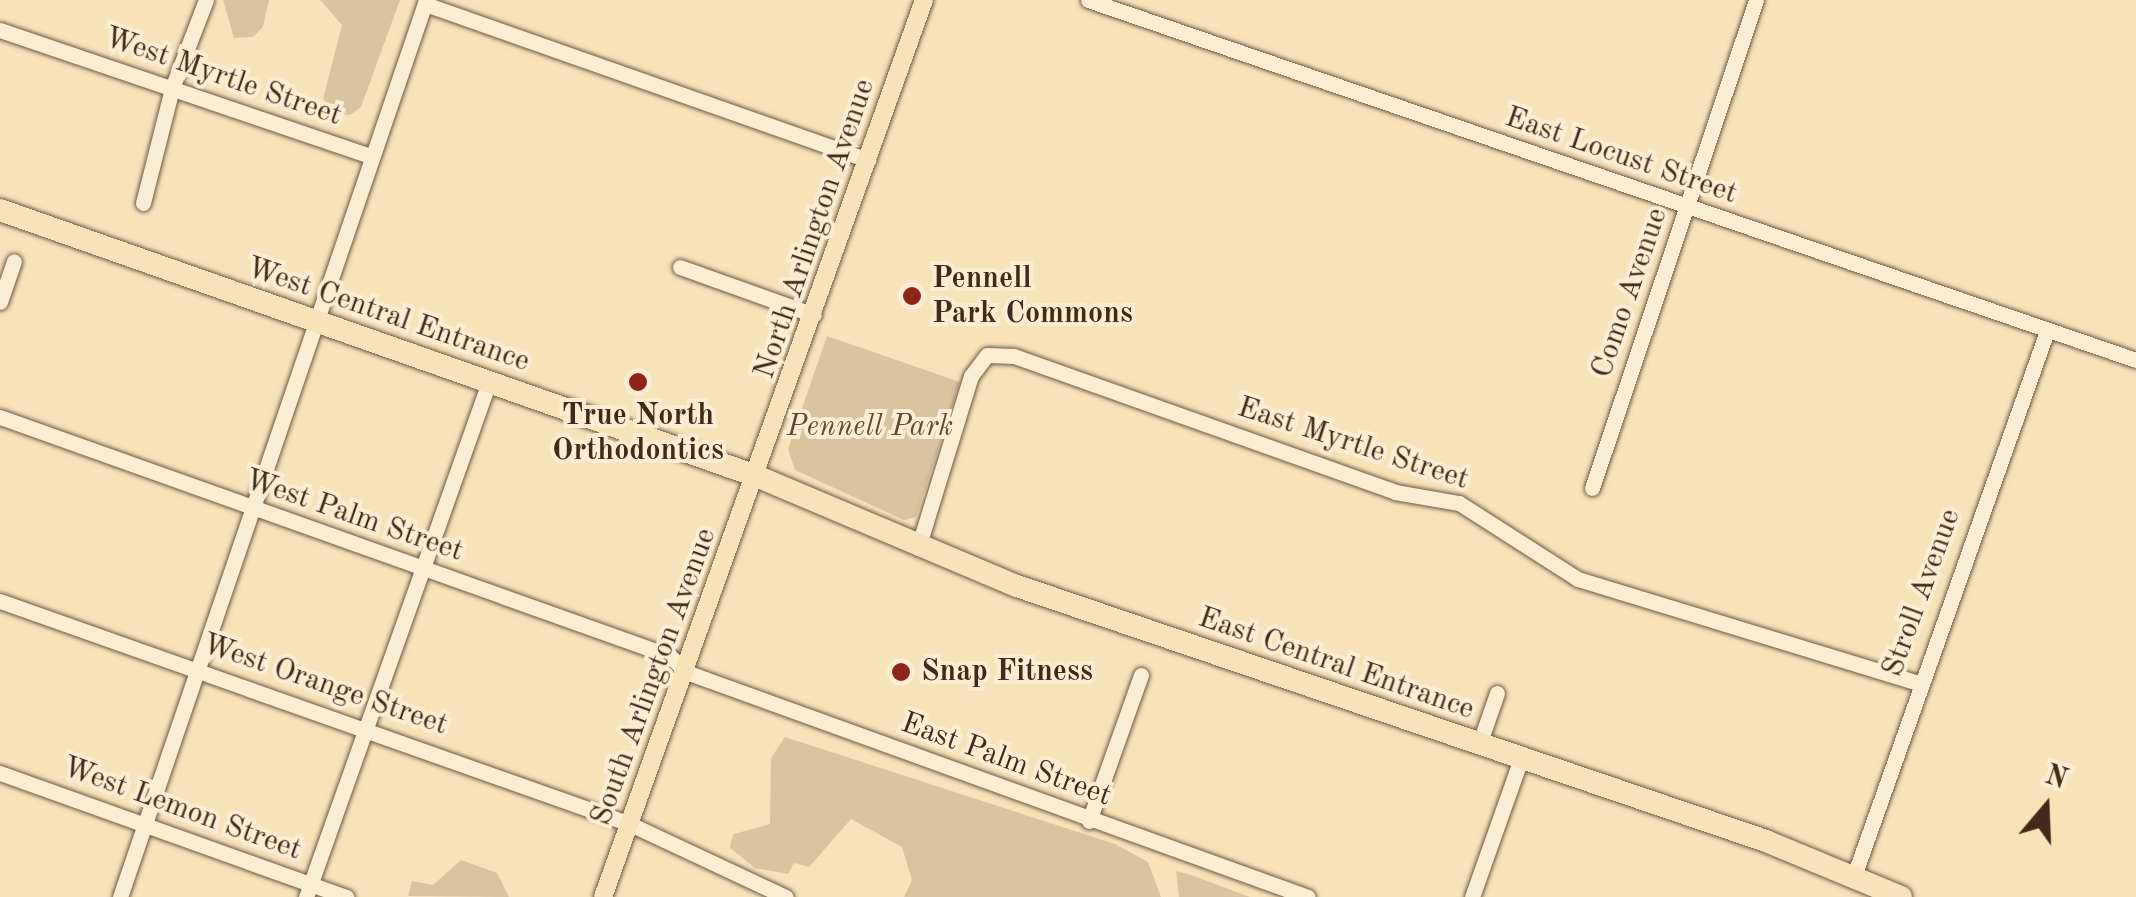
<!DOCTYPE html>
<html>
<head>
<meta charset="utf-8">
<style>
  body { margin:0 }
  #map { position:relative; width:2136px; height:897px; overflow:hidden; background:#f7e3ba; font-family:"Old Standard TT",serif }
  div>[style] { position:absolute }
  .green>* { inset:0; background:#d8c49f }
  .roads { filter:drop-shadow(0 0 2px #6f5842) drop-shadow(0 0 2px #6f5842) }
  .minor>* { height:15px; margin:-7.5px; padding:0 7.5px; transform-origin:7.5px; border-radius:7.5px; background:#faedd2 }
  .major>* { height:18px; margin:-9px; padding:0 9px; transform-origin:9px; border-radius:9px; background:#f7e3ba }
  .highway>* { height:22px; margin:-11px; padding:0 11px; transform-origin:11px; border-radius:11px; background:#f7e3ba }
  .dots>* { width:28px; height:28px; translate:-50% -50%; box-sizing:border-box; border:5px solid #faedd2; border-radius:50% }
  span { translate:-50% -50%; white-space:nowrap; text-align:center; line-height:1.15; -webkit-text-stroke:8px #faedd2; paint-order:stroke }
  .street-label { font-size:30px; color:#422a1a }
  .poi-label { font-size:30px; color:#422a1a; font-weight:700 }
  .left { translate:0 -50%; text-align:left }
  .park-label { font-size:30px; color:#604935; font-style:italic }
  .north { position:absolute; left:1996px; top:757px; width:100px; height:100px; -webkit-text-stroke:8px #faedd2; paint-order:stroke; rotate:19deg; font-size:28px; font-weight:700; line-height:40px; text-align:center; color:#422a1a }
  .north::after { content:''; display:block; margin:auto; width:35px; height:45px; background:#422a1a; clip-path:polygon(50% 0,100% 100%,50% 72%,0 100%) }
</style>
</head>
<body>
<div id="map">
  <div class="green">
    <div style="clip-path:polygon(269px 0,263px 27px,253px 37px,234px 38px,223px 0)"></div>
    <div style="clip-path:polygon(320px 0,400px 0,361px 107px,350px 115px,335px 114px,323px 99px,342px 25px)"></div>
    <div style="clip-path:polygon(827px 336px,960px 382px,916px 517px,904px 520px,795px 470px,788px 449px)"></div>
    <div style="clip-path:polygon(785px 737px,1115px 844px,1148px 862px,1161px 897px,904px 897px,912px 880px,902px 847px,851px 819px,809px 867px,794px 863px,788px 874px,755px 868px,730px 848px,731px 841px,734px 834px,770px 824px,771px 758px)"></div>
    <div style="clip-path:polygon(461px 860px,497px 873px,509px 897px,408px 896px,412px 881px,433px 885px)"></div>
    <div style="clip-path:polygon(1176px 871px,1191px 875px,1250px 897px,1179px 897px)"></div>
  </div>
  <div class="roads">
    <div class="minor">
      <div style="left:1088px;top:0;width:1108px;rotate:18.96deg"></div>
      <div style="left:425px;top:4px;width:470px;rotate:19.4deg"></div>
      <div style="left:0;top:30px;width:391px;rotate:18.8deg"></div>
      <div style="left:143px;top:203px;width:119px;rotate:-75.8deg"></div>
      <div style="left:172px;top:88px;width:94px;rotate:-68.9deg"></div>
      <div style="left:680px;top:267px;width:142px;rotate:19.7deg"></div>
      <div style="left:0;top:302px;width:43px;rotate:-71.1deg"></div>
      <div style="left:0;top:417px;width:711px;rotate:19.63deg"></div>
      <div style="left:670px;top:656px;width:23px;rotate:45deg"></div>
      <div style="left:686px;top:672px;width:661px;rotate:19.89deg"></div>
      <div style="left:1592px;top:488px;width:515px;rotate:-71.42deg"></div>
      <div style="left:918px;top:548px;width:180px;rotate:-72.9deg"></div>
      <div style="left:971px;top:376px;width:26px;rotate:-53deg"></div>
      <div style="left:987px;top:355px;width:27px;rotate:2deg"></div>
      <div style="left:1014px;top:356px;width:405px;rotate:19.6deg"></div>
      <div style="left:1395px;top:492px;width:65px;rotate:9.8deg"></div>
      <div style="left:1459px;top:503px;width:141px;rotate:32.6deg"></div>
      <div style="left:1578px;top:579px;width:356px;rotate:17deg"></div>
      <div style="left:0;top:601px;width:668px;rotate:19.49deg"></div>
      <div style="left:630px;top:824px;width:172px;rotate:25.1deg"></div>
      <div style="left:1479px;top:745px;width:55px;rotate:-70.9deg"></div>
      <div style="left:0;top:773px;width:368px;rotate:19.7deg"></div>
      <div style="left:1089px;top:821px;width:155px;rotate:-70.4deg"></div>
      <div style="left:1854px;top:876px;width:578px;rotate:-70.5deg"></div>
      <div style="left:120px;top:897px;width:948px;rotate:-71.16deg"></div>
      <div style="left:306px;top:897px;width:547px;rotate:-70.44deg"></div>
      <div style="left:1472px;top:897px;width:146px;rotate:-70.5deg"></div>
    </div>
    <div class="major">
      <div style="left:603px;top:897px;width:953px;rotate:-70.31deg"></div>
    </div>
    <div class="highway">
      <div style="left:0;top:210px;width:801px;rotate:19.38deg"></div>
      <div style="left:756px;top:476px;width:283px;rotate:22.9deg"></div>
      <div style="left:1017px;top:586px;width:791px;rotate:18.8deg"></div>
      <div style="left:1766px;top:841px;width:146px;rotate:22.5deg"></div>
    </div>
  </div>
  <div class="dots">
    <div style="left:912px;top:296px;background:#8f2418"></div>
    <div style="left:638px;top:382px;background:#8f2418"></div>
    <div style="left:901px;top:672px;background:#8f2418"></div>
  </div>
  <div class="street-label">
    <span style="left:223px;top:77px;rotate:19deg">West Myrtle Street</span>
    <span style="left:1621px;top:156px;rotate:19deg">East Locust Street</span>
    <span style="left:815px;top:229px;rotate:-71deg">North Arlington Avenue</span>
    <span style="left:1630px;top:293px;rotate:-71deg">Como Avenue</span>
    <span style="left:388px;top:315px;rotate:19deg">West Central Entrance</span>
    <span style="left:1353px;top:444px;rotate:18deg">East Myrtle Street</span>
    <span style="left:354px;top:516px;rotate:19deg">West Palm Street</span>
    <span style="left:1922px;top:593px;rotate:-70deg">Stroll Avenue</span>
    <span style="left:1336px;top:664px;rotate:19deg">East Central Entrance</span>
    <span style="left:654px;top:677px;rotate:-70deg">South Arlington Avenue</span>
    <span style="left:325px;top:685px;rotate:19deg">West Orange Street</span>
    <span style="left:1006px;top:760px;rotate:20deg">East Palm Street</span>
    <span style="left:182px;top:809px;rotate:20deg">West Lemon Street</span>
  </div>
  <div class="poi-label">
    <span class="left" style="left:932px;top:296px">Pennell<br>Park Commons</span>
    <span style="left:638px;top:433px">True North<br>Orthodontics</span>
    <span class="left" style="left:921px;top:672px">Snap Fitness</span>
  </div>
  <div class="park-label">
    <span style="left:870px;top:427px">Pennell Park</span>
  </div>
  <div class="north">N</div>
</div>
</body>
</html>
